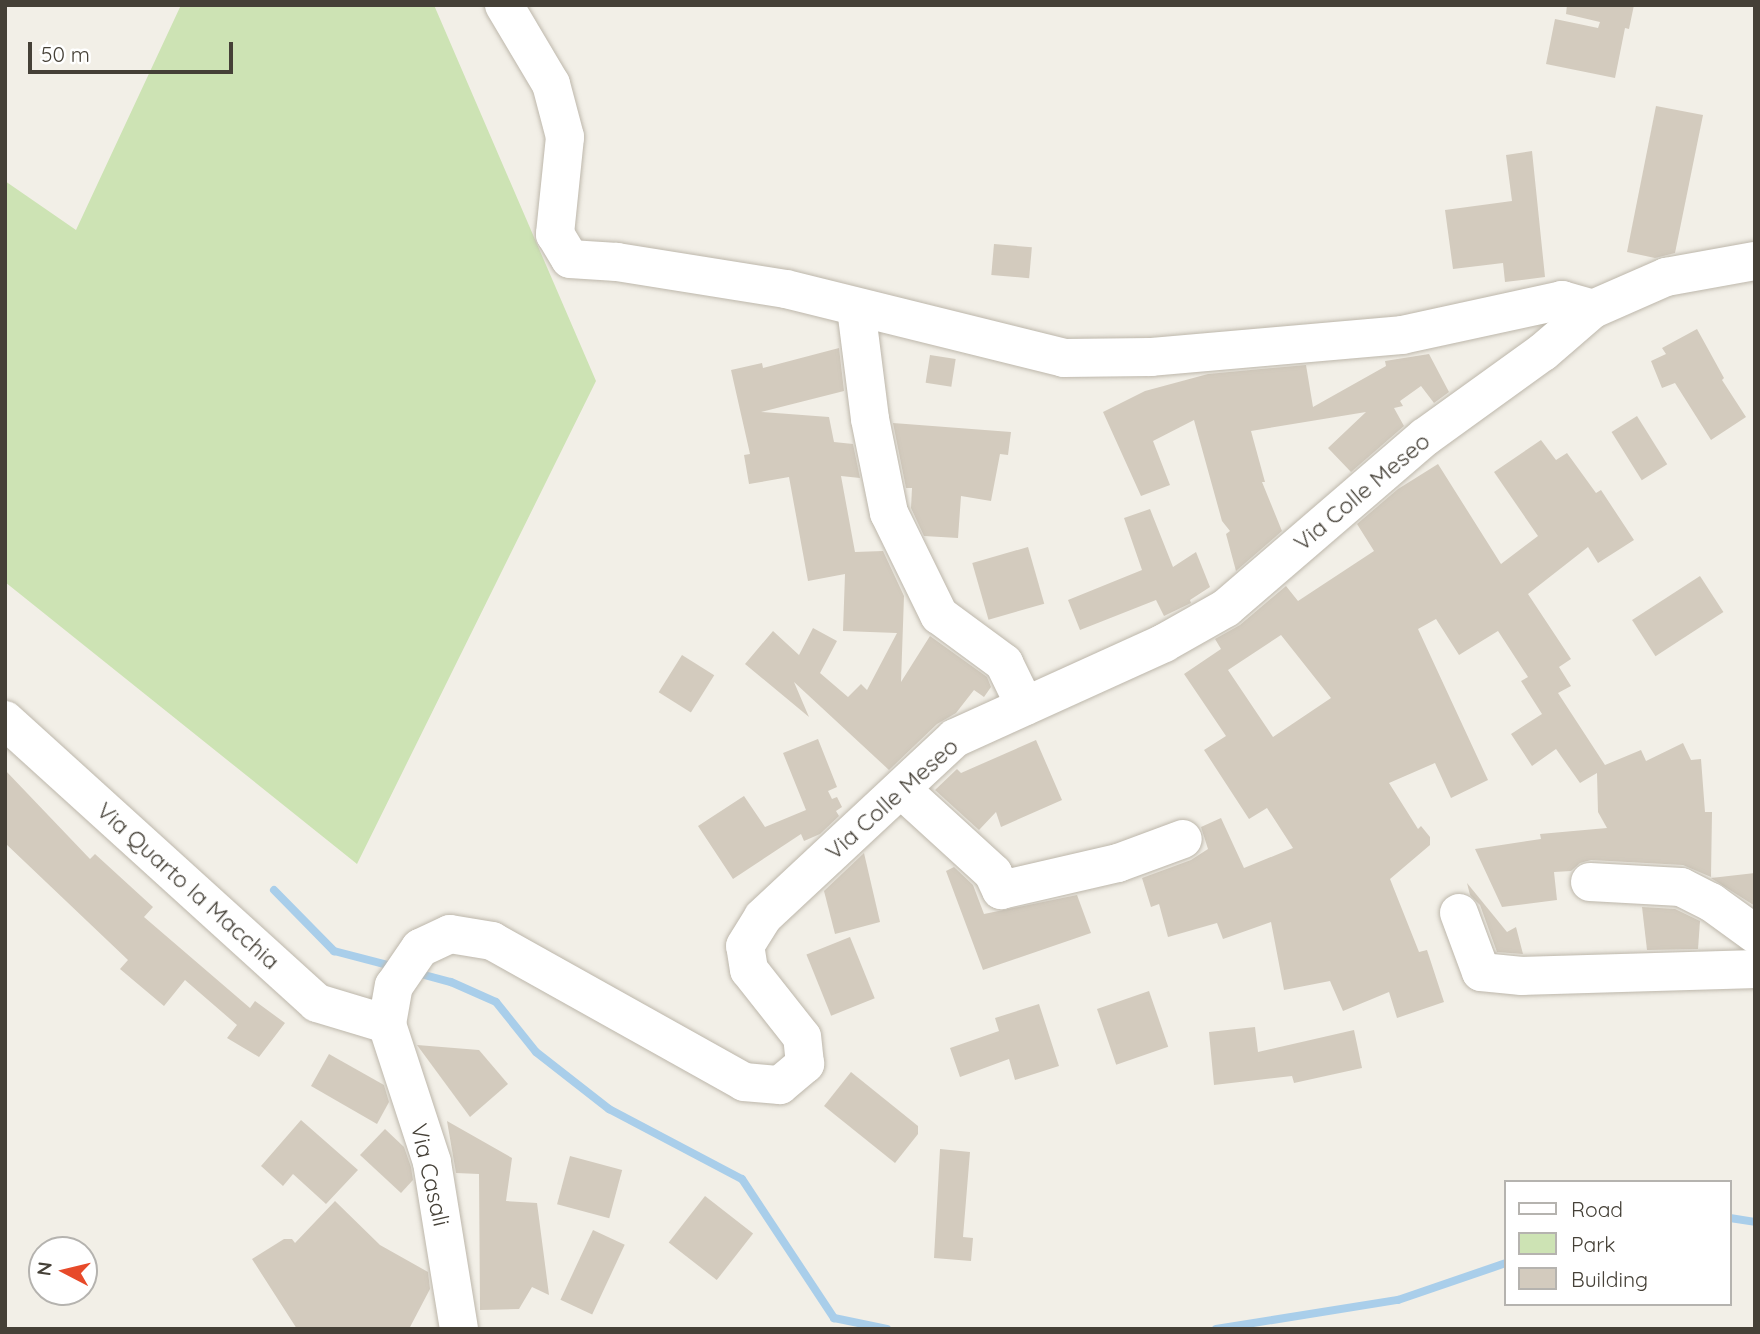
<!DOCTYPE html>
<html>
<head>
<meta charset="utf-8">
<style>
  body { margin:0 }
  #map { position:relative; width:1760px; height:1334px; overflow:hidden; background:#f2efe7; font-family:Quicksand,sans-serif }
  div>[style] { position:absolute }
  .green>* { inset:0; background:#cde3b4 }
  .stream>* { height:8px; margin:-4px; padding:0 4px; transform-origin:4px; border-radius:4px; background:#a9ceea }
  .building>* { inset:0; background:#d3cbbe; transform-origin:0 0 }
  .roads { filter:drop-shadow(0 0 2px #bdb7ab) drop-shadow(0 0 2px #bdb7ab) }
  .minor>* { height:38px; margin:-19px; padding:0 19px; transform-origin:19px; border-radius:19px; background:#fff }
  span { translate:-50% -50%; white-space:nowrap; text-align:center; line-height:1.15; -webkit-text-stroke:5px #fff; paint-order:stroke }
  .street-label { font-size:23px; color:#454037 }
  .frame { position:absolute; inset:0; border:7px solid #454037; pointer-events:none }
  .legend { position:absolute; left:1504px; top:1180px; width:228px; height:126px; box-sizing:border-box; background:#fff; border:2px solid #b5b3af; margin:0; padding:9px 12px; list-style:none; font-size:21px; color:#454037 }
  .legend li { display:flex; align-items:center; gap:14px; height:35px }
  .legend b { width:35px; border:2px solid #b5b3af }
  .north { position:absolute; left:28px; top:1236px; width:70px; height:70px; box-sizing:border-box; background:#fff; border:2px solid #b5b3af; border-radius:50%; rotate:277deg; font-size:19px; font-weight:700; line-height:28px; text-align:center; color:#454037 }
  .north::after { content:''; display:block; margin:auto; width:24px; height:32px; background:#e74a2a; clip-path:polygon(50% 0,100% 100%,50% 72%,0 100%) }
  .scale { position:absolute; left:28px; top:42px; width:205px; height:32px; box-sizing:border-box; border:4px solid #454037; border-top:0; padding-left:9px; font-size:21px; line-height:24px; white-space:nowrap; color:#454037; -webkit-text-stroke:5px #fff; paint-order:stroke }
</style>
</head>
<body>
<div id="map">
  <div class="green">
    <div style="clip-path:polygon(181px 5px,434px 5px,596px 381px,357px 864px,5px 582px,5px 181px,76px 230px)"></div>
  </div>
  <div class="stream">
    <div style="left:274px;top:890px;width:86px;rotate:45.5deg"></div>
    <div style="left:334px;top:951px;width:63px;rotate:14.7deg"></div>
    <div style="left:417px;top:973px;width:35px;rotate:15deg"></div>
    <div style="left:451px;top:982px;width:49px;rotate:24deg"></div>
    <div style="left:496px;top:1002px;width:64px;rotate:51.3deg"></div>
    <div style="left:536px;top:1052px;width:93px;rotate:38deg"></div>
    <div style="left:609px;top:1109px;width:150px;rotate:27.8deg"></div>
    <div style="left:742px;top:1179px;width:167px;rotate:56.5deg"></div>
    <div style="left:834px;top:1318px;width:54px;rotate:11.7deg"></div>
    <div style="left:1730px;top:1218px;width:25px;rotate:9deg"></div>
    <div style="left:1216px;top:1329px;width:184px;rotate:-9.1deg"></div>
    <div style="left:1398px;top:1300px;width:114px;rotate:-18.9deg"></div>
  </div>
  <div class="building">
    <div style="clip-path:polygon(1567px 5px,1634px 5px,1629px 29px,1625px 28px,1615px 78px,1546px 64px,1555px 19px,1598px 28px,1600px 22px,1566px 14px)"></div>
    <div style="clip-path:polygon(1656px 106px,1703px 115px,1675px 253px,1655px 258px,1627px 252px)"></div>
    <div style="clip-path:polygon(1532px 151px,1545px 277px,1505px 282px,1503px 263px,1453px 269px,1445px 210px,1512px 201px,1506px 155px)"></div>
    <div style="left:994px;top:244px;width:38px;height:31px;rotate:5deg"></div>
    <div style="clip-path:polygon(1697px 329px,1724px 378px,1722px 380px,1746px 417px,1711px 440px,1675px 383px,1662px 388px,1651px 361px,1666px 354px,1662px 348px)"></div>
    <div style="clip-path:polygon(839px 348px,844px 391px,761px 412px,829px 417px,834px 442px,853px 444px,860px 478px,841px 476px,855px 552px,883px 551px,904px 596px,901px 682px,930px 636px,987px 677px,991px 687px,984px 697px,974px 690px,956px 713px,937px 724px,889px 770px,794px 682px,809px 717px,745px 664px,773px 631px,799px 655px,813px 628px,837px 641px,820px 673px,848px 697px,861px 684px,867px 690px,897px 633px,843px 631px,845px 574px,808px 581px,789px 477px,749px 484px,744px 455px,750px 454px,731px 370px,762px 363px,763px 368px)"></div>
    <div style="clip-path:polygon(1429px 354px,1449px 392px,1434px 403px,1421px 386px,1400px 401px,1403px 406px,1394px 408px,1404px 426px,1351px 472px,1328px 448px,1366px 412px,1251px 431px,1265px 482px,1262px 482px,1282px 531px,1236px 571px,1226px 534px,1230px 531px,1222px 521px,1194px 420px,1153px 441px,1170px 485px,1141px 496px,1103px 412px,1145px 391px,1208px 374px,1306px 365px,1313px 407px,1386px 366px,1385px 361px)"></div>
    <div style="left:930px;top:355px;width:26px;height:28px;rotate:9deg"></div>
    <div style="left:1637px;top:416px;width:57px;height:30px;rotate:58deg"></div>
    <div style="clip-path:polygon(893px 423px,1011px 432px,1008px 455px,1000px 454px,991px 501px,961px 496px,958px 538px,924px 536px,911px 508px,912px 488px,906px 488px)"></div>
    <div style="clip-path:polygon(evenodd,1541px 440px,1556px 460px,1567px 453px,1596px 493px,1601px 490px,1634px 540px,1598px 563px,1588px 547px,1528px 594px,1571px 659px,1559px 667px,1571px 686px,1558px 693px,1605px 765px,1641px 750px,1646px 761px,1683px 743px,1691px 760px,1701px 759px,1705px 812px,1712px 812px,1711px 877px,1683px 865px,1591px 860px,1580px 863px,1571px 871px,1554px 872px,1557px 900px,1502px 907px,1475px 849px,1541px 839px,1540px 834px,1607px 828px,1598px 812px,1597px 773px,1580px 783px,1556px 749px,1532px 766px,1511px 734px,1542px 714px,1521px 681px,1528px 677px,1498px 631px,1459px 655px,1436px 619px,1418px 629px,1488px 780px,1451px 798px,1435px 763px,1389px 783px,1418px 829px,1421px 826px,1430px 837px,1430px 845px,1390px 879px,1419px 952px,1427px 950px,1444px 1002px,1397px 1018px,1389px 992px,1343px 1011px,1330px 981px,1284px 990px,1271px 922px,1223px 939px,1217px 923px,1168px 937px,1159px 904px,1151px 907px,1142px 878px,1191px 860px,1208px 849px,1201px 827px,1221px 818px,1244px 868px,1293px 848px,1267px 808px,1249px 819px,1204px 750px,1226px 736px,1184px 674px,1221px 649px,1215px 639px,1240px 625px,1286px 586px,1298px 601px,1374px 551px,1357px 524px,1398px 489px,1438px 464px,1501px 564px,1538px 536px,1494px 472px,1541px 440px,1281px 635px,1331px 698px,1273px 737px,1228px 670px,1281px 635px)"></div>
    <div style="clip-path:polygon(1150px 509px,1173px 567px,1196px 552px,1210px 587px,1190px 600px,1191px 603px,1164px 616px,1156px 600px,1080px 630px,1068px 600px,1142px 570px,1124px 518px)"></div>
    <div style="left:1028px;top:547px;width:59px;height:58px;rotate:74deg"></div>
    <div style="left:1700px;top:576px;width:43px;height:81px;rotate:57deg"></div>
    <div style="left:682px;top:655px;width:38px;height:44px;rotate:32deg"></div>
    <div style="clip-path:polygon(818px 739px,837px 787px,828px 791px,832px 799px,837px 797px,842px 807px,836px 811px,839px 816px,820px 834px,804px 841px,801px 834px,733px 879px,698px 826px,744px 796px,765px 827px,806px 810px,783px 753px)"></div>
    <div style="clip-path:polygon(1036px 740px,1062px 800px,1001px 827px,996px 812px,979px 830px,935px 790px,957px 769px,961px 773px)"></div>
    <div style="clip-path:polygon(5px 770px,90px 859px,95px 854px,153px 907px,144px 917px,250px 1008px,255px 1001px,285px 1023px,259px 1057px,227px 1038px,237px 1025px,185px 980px,164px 1006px,120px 969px,128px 960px,5px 843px)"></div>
    <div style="clip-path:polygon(864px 853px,880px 922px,835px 934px,824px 891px)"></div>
    <div style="clip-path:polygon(954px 867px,973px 885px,984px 914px,1077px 895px,1091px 933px,983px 970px,946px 871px)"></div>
    <div style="clip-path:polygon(1755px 873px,1755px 906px,1711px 878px)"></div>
    <div style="clip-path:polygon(1467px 883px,1507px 932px,1516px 927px,1523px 954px,1497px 952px,1480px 905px,1470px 895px)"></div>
    <div style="clip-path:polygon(1642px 907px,1675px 909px,1700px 921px,1698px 949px,1647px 950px)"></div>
    <div style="left:850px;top:937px;width:66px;height:47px;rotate:68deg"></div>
    <div style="left:1149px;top:991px;width:59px;height:55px;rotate:71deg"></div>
    <div style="clip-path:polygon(1039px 1004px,1059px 1066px,1015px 1080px,1009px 1059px,960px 1077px,950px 1048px,999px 1031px,995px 1018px)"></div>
    <div style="clip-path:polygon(1255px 1027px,1258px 1052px,1354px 1030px,1362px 1068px,1294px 1083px,1292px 1076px,1214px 1085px,1209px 1032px)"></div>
    <div style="clip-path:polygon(417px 1045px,479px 1050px,508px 1084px,470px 1117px)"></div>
    <div style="clip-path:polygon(329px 1054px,384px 1085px,389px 1102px,377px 1124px,311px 1086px)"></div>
    <div style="clip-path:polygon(851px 1072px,918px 1126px,918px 1134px,895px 1163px,824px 1106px)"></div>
    <div style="clip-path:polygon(301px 1120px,358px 1170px,326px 1204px,293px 1174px,283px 1186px,261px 1166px)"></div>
    <div style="clip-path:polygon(447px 1121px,512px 1158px,506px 1201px,537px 1203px,549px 1295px,532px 1287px,519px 1309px,480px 1310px,479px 1174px,456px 1173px)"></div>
    <div style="clip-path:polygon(385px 1129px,404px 1147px,411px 1167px,413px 1180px,401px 1193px,360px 1155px)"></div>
    <div style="clip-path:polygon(940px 1149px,970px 1152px,963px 1237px,973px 1238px,971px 1261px,934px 1258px)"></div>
    <div style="left:570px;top:1156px;width:54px;height:50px;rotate:15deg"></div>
    <div style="left:705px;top:1196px;width:61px;height:59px;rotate:38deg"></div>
    <div style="clip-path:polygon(335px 1201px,380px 1245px,428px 1272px,430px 1289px,409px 1329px,297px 1329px,252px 1259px,284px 1239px,292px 1239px,295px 1243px)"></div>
    <div style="left:593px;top:1230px;width:35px;height:77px;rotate:25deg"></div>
  </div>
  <div class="roads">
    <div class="minor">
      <div style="left:504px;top:5px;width:92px;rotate:59.3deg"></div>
      <div style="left:551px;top:84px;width:55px;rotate:75.2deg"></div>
      <div style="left:565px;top:137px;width:98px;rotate:95.9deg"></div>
      <div style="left:555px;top:234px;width:29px;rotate:59deg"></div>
      <div style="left:570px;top:259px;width:47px;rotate:3.7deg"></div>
      <div style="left:617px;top:262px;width:171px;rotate:9.1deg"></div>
      <div style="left:786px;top:289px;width:286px;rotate:13.9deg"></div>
      <div style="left:1064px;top:358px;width:87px;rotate:-0.7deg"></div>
      <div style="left:1151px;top:357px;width:252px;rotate:-5deg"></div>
      <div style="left:1402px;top:335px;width:164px;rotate:-12.3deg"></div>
      <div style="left:1562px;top:300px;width:32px;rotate:16deg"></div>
      <div style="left:856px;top:308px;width:112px;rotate:82.8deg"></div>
      <div style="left:870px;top:419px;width:96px;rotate:78.6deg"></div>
      <div style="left:889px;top:513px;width:114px;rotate:63.9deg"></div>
      <div style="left:939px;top:615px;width:81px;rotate:36.4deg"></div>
      <div style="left:1004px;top:663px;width:48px;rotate:64deg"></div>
      <div style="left:5px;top:720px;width:421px;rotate:42.2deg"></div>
      <div style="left:317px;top:1003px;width:73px;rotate:16.7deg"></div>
      <div style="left:901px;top:789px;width:125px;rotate:42.4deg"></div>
      <div style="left:993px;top:873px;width:19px;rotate:65deg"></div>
      <div style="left:1001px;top:890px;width:120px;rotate:-13deg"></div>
      <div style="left:1118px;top:863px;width:69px;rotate:-20.3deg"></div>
      <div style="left:1590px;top:882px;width:91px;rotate:3.1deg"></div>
      <div style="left:1681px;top:887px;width:34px;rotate:27deg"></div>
      <div style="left:1711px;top:902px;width:54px;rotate:36deg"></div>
      <div style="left:1459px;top:913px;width:63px;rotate:69.6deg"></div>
      <div style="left:1481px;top:972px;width:41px;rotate:5.6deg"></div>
      <div style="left:1522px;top:976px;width:233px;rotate:-1.7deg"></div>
      <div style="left:459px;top:1329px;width:169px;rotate:-99.2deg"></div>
      <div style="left:432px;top:1162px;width:145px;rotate:-108.1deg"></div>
      <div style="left:387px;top:1024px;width:39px;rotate:-80deg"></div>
      <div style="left:394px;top:986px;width:46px;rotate:-55.6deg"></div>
      <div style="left:420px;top:948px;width:33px;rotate:-25deg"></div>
      <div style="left:450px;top:934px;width:43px;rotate:9.5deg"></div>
      <div style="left:492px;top:941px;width:289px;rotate:29.2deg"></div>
      <div style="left:744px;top:1082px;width:36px;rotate:5deg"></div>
      <div style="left:780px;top:1085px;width:33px;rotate:-40deg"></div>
      <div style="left:805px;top:1064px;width:27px;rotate:-96deg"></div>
      <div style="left:802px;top:1037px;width:85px;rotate:-128.3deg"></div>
      <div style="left:749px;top:970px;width:24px;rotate:-99deg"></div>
      <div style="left:745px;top:946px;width:34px;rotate:-58deg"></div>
      <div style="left:763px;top:917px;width:262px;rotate:-43deg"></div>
      <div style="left:955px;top:738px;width:230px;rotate:-24.4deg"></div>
      <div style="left:1164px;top:643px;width:71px;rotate:-29.4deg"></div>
      <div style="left:1226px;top:608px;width:262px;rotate:-40.7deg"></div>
      <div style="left:1425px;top:437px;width:145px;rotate:-35.8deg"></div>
      <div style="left:1543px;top:352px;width:66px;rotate:-40.7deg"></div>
      <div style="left:1593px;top:309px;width:80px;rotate:-23.7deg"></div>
      <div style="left:1666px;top:277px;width:90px;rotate:-10.2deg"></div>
    </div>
  </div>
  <div class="street-label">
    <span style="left:1362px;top:492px;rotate:-40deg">Via Colle Meseo</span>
    <span style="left:892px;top:799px;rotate:-42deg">Via Colle Meseo</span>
    <span style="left:188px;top:886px;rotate:42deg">Via Quarto la Macchia</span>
    <span style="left:430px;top:1175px;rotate:77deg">Via Casali</span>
  </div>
  <div class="frame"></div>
  <ul class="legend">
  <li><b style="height:9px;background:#fff"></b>Road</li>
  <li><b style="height:19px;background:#cde3b4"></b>Park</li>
  <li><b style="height:19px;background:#d3cbbe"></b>Building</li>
  </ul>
  <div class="north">N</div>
  <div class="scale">50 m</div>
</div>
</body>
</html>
